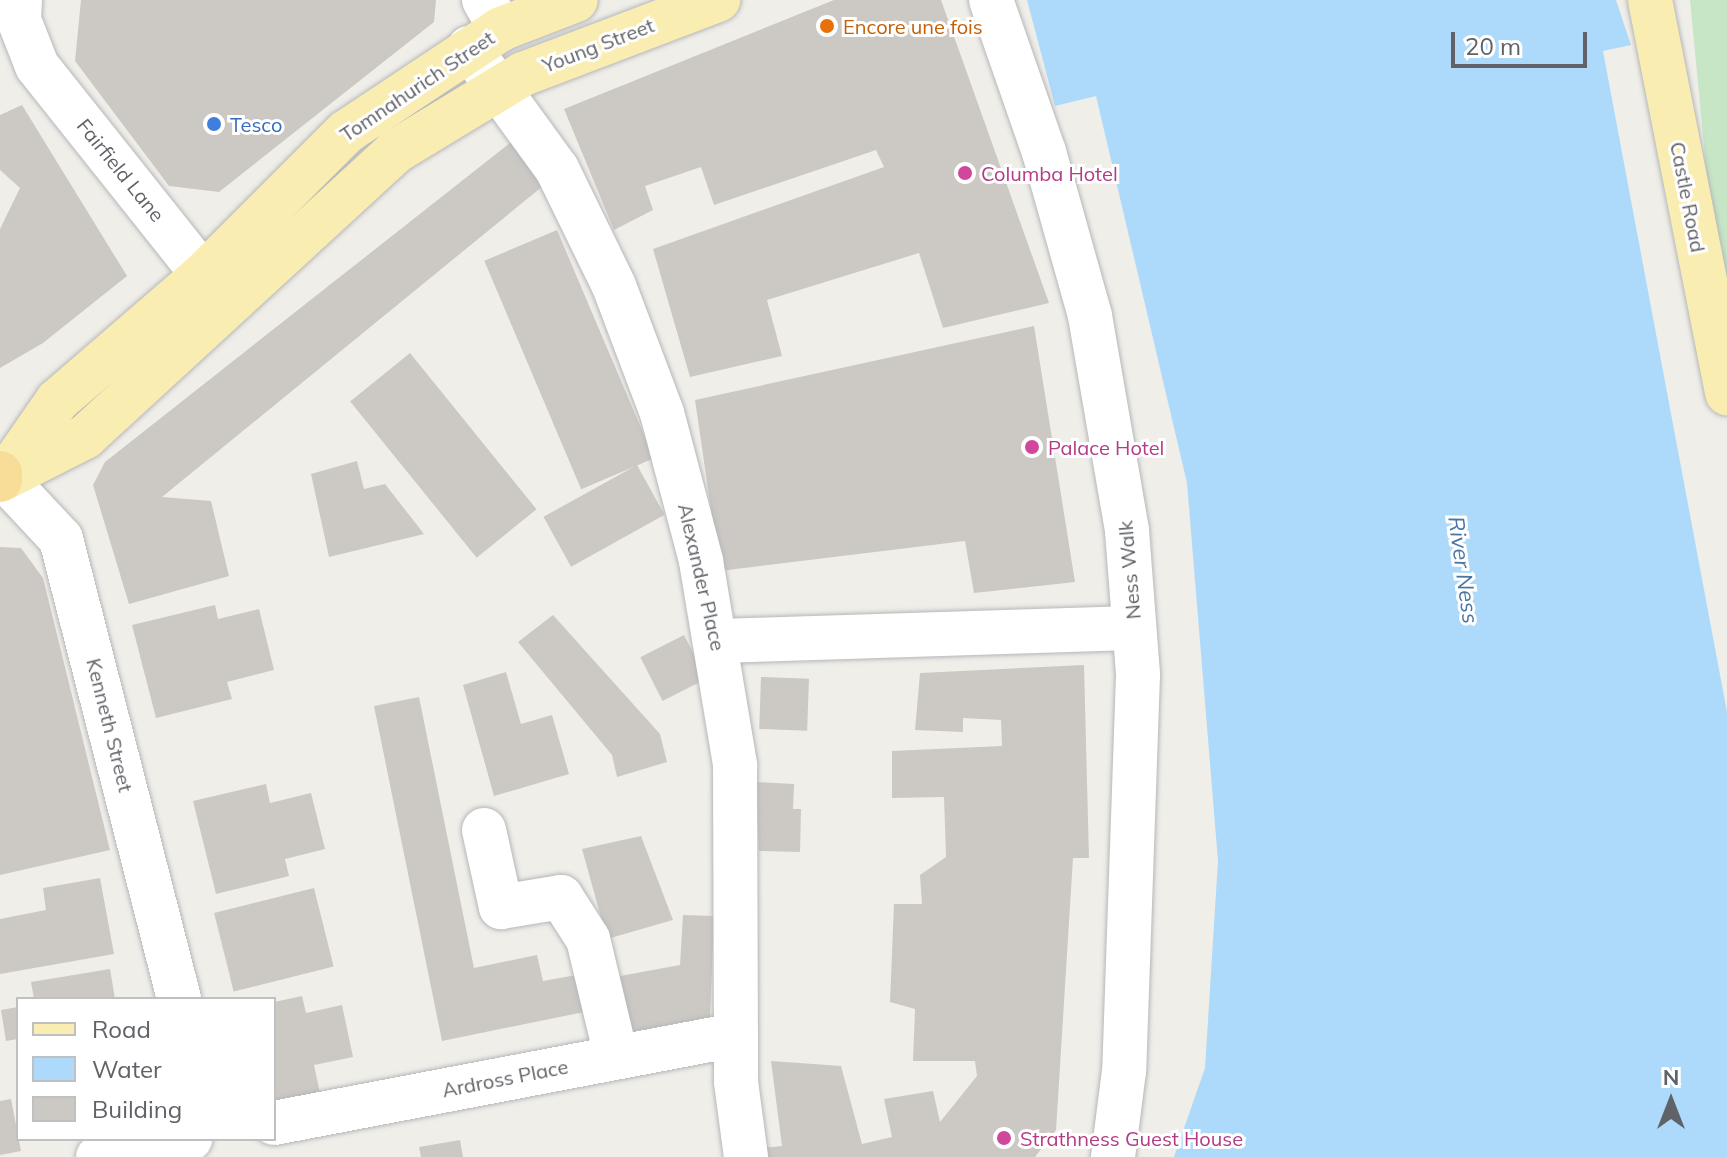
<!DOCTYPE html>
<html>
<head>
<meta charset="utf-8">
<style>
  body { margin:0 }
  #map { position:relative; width:1727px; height:1157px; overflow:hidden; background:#f0eee8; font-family:Mulish,sans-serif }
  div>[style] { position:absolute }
  .green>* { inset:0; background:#c7e6c6 }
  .water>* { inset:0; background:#addafa }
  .building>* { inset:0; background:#ccc9c4; transform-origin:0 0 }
  .roads { filter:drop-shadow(0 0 2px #b5b7bb) drop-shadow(0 0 2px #b5b7bb) }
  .minor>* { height:44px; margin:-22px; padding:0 22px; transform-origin:22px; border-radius:22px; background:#fff }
  .major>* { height:44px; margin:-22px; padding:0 22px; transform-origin:22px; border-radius:22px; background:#faedb2 }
  .highway>* { height:44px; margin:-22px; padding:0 22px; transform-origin:22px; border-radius:22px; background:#f7dd98 }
  .dots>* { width:22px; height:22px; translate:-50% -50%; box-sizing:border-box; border:4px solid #fff; border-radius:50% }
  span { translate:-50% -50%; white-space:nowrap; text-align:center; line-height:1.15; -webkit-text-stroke:6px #fff; paint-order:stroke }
  .food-label { font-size:20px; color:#c56008 }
  .left { translate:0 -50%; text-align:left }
  .street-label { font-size:20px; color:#5f6267 }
  .shop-label { font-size:20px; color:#366cbe }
  .hotel-label { font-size:20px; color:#b23c85 }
  .water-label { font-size:22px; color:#4775a4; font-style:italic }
  .legend { position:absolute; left:16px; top:997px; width:260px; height:144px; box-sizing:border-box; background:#fff; border:2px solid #bfc0c2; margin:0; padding:10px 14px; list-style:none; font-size:24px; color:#5f6267 }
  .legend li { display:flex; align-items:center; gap:16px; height:40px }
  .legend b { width:40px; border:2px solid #bfc0c2 }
  .north { position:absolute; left:1631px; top:1061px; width:80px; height:80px; -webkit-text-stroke:6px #fff; paint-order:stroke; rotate:0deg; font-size:22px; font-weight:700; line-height:32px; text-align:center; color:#5f6267 }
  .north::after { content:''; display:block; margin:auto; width:28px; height:36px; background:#5f6267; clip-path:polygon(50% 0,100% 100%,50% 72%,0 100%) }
  .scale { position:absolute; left:1451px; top:32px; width:136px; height:36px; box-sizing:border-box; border:4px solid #5f6267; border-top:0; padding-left:10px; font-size:24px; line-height:28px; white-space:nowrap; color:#5f6267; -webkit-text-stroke:6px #fff; paint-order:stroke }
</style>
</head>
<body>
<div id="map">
  <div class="green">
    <div style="clip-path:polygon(1690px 0,1727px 0,1727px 292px,1708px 188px)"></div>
  </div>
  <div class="water">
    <div style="clip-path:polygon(1027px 0,1616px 0,1631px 45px,1603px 51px,1727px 712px,1727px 1157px,1174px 1157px,1205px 1068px,1218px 861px,1187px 483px,1096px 96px,1055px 106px)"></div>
  </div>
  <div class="building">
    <div style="clip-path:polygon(81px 0,436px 0,434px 22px,219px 192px,169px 186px,75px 61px)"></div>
    <div style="clip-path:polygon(834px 0,941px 0,1049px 303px,943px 328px,919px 253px,767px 300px,782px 356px,690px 377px,653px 249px,884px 167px,876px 150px,714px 205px,701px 167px,645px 186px,653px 210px,614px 230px,564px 109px)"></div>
    <div style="clip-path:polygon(22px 105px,127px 276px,43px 343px,0 368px,0 229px,20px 188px,0 170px,0 115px)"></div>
    <div style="clip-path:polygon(515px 139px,543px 186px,162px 497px,211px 501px,229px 576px,129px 604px,93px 485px,105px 462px)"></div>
    <div style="left:557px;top:230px;width:248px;height:79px;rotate:67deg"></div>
    <div style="clip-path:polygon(1034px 326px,1075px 582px,974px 593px,965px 541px,720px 571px,695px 400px)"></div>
    <div style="left:410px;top:353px;width:201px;height:77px;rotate:51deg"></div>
    <div style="clip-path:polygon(357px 461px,364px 489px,385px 484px,424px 534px,329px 557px,311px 474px)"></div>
    <div style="left:637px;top:465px;width:57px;height:107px;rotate:61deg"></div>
    <div style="clip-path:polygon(0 547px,21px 548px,43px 578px,110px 850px,0 875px)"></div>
    <div style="clip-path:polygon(215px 605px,218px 619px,259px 609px,274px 670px,227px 682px,232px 699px,156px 718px,132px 625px)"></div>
    <div style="clip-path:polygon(553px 615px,660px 734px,667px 762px,617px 777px,612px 755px,518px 642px)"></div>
    <div style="left:684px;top:635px;width:49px;height:49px;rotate:63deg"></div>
    <div style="clip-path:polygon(1084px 665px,1089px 858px,1073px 858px,1056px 1130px,1035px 1157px,762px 1157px,761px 1148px,782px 1146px,771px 1061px,841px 1066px,862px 1144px,892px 1137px,884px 1099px,933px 1091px,940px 1122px,977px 1076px,975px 1061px,913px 1061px,915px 1009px,890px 1002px,894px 904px,922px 904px,920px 875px,946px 857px,944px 797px,892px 798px,892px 751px,1002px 746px,1001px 720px,963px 718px,963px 732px,915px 730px,920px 673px)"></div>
    <div style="clip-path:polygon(506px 672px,521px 724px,552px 715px,569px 774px,494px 796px,463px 685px)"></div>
    <div style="left:761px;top:677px;width:48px;height:52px;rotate:2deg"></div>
    <div style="clip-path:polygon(419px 697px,474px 968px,537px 955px,543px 981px,582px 974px,589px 1011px,442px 1041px,374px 706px)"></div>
    <div style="clip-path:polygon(755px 782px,794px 784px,793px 809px,801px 809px,800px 852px,759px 851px)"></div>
    <div style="clip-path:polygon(266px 784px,270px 803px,311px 793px,325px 849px,285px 859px,289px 876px,216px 894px,193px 801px)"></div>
    <div style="clip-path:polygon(641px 836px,673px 920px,607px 939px,582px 849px)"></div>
    <div style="clip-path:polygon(100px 878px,114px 954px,0 974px,0 919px,46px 910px,43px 888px)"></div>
    <div style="left:314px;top:888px;width:81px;height:103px;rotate:76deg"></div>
    <div style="clip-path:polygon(683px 915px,714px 916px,710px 1017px,615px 1035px,604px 979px,680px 965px)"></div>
    <div style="clip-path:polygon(110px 969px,115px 999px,34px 999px,31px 982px)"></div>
    <div style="clip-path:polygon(302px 996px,306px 1013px,342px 1005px,353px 1057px,314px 1065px,320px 1093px,274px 1103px,274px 1002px)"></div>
    <div style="clip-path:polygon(18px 1007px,18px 1039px,6px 1041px,1px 1010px)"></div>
    <div style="clip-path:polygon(11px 1099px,21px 1151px,0 1155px,0 1101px)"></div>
    <div style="clip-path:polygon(460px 1140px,463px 1157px,421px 1157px,419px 1147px)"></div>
  </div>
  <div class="roads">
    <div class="minor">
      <div style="left:20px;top:0;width:20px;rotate:93deg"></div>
      <div style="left:19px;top:20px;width:49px;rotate:68.6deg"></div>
      <div style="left:37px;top:66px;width:267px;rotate:51.5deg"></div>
      <div style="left:484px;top:0;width:34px;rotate:60deg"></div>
      <div style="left:991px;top:0;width:161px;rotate:70.8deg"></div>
      <div style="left:1044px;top:152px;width:170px;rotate:74.3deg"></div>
      <div style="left:1090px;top:316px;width:218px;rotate:80.2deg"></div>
      <div style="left:1127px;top:531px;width:144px;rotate:85.6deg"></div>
      <div style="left:1138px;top:675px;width:396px;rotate:92deg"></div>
      <div style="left:1124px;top:1071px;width:87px;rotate:97.3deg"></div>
      <div style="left:469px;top:48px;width:150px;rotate:54deg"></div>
      <div style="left:557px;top:169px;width:130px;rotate:64deg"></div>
      <div style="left:614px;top:286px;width:136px;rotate:69.3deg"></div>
      <div style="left:662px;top:413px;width:153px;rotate:75.2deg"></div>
      <div style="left:701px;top:561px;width:207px;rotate:80.5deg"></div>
      <div style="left:735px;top:765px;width:317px;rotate:89.8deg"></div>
      <div style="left:736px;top:1082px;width:76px;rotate:82.4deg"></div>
      <div style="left:4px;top:478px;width:83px;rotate:46.9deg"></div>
      <div style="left:61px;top:539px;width:475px;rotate:75.6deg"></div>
      <div style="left:717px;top:641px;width:417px;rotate:-1.8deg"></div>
      <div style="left:484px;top:830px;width:79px;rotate:77.6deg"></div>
      <div style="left:501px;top:907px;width:61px;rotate:-9.5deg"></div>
      <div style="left:561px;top:897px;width:50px;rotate:57.3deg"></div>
      <div style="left:588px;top:939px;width:120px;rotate:76.5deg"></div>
      <div style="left:274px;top:1123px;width:470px;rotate:-10.8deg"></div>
      <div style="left:98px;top:1157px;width:94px;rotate:-11.1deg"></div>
    </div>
    <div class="major">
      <div style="left:1650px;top:0;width:401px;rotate:78.9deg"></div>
      <div style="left:7px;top:473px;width:88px;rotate:-55.2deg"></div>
      <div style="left:57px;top:401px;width:193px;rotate:-40.8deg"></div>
      <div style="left:203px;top:275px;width:202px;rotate:-45deg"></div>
      <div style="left:346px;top:132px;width:186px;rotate:-33.6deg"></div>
      <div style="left:501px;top:29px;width:80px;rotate:-21.1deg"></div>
      <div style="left:4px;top:478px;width:91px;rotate:-26.8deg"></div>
      <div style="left:85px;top:437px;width:423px;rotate:-42.6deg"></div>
      <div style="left:396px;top:151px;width:149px;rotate:-31.2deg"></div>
      <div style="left:523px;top:74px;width:209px;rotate:-20.8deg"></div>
    </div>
    <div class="highway">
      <div style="left:0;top:473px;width:7px;rotate:90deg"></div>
    </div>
  </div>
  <div class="dots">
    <div style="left:827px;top:26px;background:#e8710a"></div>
    <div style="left:214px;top:124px;background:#3f7fe0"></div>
    <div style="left:965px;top:173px;background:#d1479c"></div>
    <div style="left:1032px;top:447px;background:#d1479c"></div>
    <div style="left:1004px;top:1138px;background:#d1479c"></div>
  </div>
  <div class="food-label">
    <span class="left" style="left:843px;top:26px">Encore une fois</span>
  </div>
  <div class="street-label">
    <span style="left:598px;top:45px;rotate:-21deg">Young Street</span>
    <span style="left:417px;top:86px;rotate:-34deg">Tomnahurich Street</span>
    <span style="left:121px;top:170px;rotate:51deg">Fairfield Lane</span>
    <span style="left:1688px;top:197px;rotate:79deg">Castle Road</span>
    <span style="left:1129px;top:570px;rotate:-95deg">Ness Walk</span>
    <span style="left:702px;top:577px;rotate:77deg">Alexander Place</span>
    <span style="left:110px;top:725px;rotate:76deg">Kenneth Street</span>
    <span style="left:505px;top:1078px;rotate:-11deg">Ardross Place</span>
  </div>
  <div class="shop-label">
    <span class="left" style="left:230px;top:124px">Tesco</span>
  </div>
  <div class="hotel-label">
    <span class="left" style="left:981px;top:173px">Columba Hotel</span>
    <span class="left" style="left:1048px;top:447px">Palace Hotel</span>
    <span class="left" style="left:1020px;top:1138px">Strathness Guest House</span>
  </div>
  <div class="water-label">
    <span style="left:1463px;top:570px;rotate:82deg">River Ness</span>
  </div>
  <ul class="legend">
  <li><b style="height:10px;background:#faedb2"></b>Road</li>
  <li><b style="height:22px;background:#addafa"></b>Water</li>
  <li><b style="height:22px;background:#ccc9c4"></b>Building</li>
  </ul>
  <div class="north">N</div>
  <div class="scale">20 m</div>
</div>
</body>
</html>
